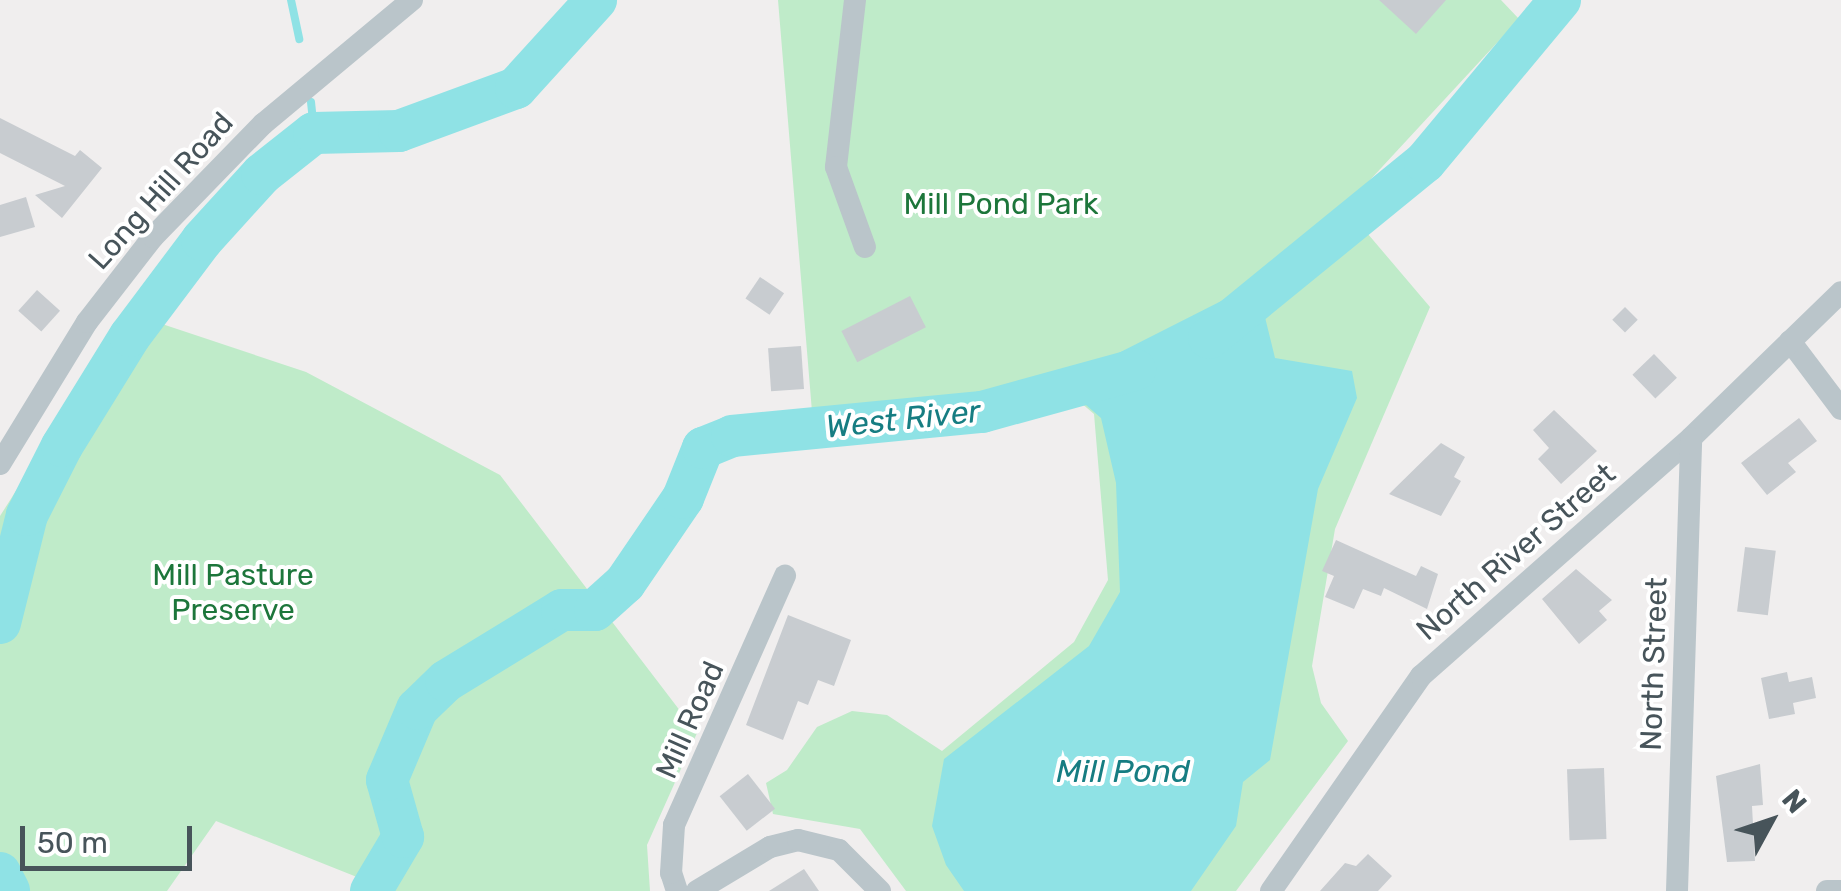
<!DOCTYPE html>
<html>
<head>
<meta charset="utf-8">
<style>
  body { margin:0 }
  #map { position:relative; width:1841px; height:891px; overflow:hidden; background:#f0eeee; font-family:Rubik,sans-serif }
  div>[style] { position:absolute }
  .green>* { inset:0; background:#bfebc9 }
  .water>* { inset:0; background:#8fe2e5 }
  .stream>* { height:8px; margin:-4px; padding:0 4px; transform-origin:4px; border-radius:4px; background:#8fe2e5 }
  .river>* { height:42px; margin:-21px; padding:0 21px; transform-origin:21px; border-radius:21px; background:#8fe2e5 }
  .building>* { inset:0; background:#c8ccd0; transform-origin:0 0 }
  .minor>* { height:22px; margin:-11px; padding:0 11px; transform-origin:11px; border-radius:11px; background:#bac5ca }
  span { translate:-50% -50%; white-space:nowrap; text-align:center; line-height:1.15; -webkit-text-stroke:8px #fff; paint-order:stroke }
  .street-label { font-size:30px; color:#47545a }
  .park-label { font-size:30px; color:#1d763b }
  .water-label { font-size:32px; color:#167d82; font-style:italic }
  .north { position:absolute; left:1721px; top:771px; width:100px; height:100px; -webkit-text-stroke:8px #fff; paint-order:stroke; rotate:50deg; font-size:28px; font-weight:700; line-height:40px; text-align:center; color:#47545a }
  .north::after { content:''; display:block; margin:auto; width:35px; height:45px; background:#47545a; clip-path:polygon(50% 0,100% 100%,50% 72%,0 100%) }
  .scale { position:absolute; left:20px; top:826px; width:172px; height:45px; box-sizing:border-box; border:5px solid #47545a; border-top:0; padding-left:12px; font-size:30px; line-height:35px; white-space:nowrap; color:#47545a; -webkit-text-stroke:8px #fff; paint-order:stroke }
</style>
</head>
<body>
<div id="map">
  <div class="green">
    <div style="clip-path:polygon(778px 0,1501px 0,1519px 19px,1345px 207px,1430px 307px,1335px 529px,1312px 666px,1321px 703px,1348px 741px,1236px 891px,906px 891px,860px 829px,773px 814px,766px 783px,787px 770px,817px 727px,852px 711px,887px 715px,942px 751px,1074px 642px,1108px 580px,1094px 414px,1073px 396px,999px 415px,814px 436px)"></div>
    <div style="clip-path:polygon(129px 313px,306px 372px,500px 475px,697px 733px,647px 845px,650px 891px,392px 891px,216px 821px,167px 891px,0 891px,0 516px)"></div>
  </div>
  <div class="water">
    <div style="clip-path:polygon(1243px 290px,1263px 309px,1275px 358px,1352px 371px,1357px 398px,1318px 489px,1270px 760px,1243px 782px,1236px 826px,1191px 891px,964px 891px,946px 865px,932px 826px,944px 759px,1089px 646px,1120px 592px,1116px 483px,1101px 418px,1086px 405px,1081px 372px)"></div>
  </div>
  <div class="stream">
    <div style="left:291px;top:0;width:40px;rotate:78deg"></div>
    <div style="left:311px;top:102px;width:31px;rotate:84deg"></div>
  </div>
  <div class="river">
    <div style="left:1209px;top:338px;width:279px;rotate:-39.2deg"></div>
    <div style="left:1425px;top:162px;width:211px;rotate:-50.2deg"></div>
    <div style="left:0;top:623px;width:111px;rotate:-76deg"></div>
    <div style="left:27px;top:515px;width:77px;rotate:-63.1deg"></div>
    <div style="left:62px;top:446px;width:129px;rotate:-58.3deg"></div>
    <div style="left:130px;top:336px;width:120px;rotate:-53.1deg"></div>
    <div style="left:202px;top:240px;width:89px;rotate:-47.7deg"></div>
    <div style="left:262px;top:174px;width:66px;rotate:-38.3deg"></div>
    <div style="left:314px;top:133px;width:85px;rotate:-1.3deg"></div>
    <div style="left:399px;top:131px;width:125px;rotate:-20.2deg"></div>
    <div style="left:516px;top:88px;width:119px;rotate:-47.7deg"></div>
    <div style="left:0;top:873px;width:20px;rotate:63deg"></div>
    <div style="left:371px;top:891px;width:63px;rotate:-59.3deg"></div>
    <div style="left:403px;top:837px;width:59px;rotate:-105.7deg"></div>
    <div style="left:387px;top:780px;width:77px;rotate:-67.1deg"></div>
    <div style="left:417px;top:709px;width:40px;rotate:-44deg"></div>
    <div style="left:446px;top:681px;width:136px;rotate:-31.5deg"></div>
    <div style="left:562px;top:610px;width:33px"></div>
    <div style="left:595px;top:610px;width:40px;rotate:-42deg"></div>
    <div style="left:625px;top:583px;width:103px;rotate:-55.7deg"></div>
    <div style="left:683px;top:498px;width:54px;rotate:-68.2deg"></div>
    <div style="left:703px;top:448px;width:31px;rotate:-22deg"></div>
    <div style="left:732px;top:436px;width:251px;rotate:-5.5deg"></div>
    <div style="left:982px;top:412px;width:159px;rotate:-15.4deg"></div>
  </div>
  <div class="building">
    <div style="clip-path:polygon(1379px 0,1446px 0,1416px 34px)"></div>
    <div style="clip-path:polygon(0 118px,75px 156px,80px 150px,102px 168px,62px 218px,35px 195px,65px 186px,0 153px)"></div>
    <div style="clip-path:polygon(26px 197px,35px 227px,0 237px,0 205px)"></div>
    <div style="left:760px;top:277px;width:29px;height:26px;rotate:34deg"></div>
    <div style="left:37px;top:290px;width:31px;height:28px;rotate:42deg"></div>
    <div style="left:910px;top:296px;width:35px;height:77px;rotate:63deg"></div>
    <div style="left:1625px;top:307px;width:18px;height:18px;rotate:45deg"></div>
    <div style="left:801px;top:346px;width:43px;height:33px;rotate:86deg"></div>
    <div style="left:1654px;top:354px;width:33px;height:30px;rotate:46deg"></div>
    <div style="clip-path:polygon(1554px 410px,1597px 451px,1561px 484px,1538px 459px,1549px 448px,1533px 430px)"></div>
    <div style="clip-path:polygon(1799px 418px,1817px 441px,1788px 463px,1796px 472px,1767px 495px,1741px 463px)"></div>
    <div style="clip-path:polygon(1441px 443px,1465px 457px,1454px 477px,1461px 481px,1441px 516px,1389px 494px)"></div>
    <div style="clip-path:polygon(1336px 540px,1416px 576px,1421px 566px,1438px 574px,1427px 609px,1384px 588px,1381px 596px,1363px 589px,1354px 609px,1325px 597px,1334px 576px,1322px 571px)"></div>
    <div style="left:1745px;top:547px;width:31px;height:65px;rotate:7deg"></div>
    <div style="clip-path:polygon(1576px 569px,1612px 600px,1599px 611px,1607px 620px,1579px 644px,1542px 599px)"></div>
    <div style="clip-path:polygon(788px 615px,851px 640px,834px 686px,818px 680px,808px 705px,798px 701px,783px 740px,746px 725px)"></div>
    <div style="clip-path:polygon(1787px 672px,1789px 682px,1812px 677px,1816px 698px,1793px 703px,1795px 714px,1769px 719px,1761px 678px)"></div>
    <div style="clip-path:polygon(1760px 764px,1763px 805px,1752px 806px,1755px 861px,1727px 862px,1716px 776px)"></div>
    <div style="left:1604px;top:768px;width:71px;height:37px;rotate:88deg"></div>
    <div style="left:748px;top:774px;width:44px;height:36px;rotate:52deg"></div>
    <div style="clip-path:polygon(1368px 854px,1392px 876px,1378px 891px,1320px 891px,1345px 863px,1356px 866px)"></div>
    <div style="clip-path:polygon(804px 869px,819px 891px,769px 891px)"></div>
  </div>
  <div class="minor">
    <div style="left:855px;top:0;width:168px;rotate:96.5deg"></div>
    <div style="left:836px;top:167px;width:85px;rotate:70.1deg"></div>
    <div style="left:1790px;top:341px;width:85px;rotate:53.1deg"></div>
    <div style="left:0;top:464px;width:167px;rotate:-58.5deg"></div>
    <div style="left:87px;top:322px;width:108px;rotate:-52.2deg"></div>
    <div style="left:153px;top:237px;width:158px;rotate:-45.8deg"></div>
    <div style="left:263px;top:124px;width:194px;rotate:-39.8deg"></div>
    <div style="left:677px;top:891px;width:19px;rotate:-108deg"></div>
    <div style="left:671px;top:873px;width:48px;rotate:-86.4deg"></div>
    <div style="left:674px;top:825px;width:273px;rotate:-66deg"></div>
    <div style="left:697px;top:891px;width:85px;rotate:-31.1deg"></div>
    <div style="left:770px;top:847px;width:29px;rotate:-14deg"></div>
    <div style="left:798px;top:840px;width:42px;rotate:13.7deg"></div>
    <div style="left:839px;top:850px;width:58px;rotate:45deg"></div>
    <div style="left:1271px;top:891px;width:262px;rotate:-55.1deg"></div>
    <div style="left:1421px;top:676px;width:360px;rotate:-41.4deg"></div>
    <div style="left:1691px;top:438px;width:209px;rotate:-44.2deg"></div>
    <div style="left:1677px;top:891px;width:453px;rotate:-88.2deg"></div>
    <div style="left:1827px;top:891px;width:14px"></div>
  </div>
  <div class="street-label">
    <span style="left:161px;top:191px;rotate:-48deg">Long Hill Road</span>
    <span style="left:1516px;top:552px;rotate:-41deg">North River Street</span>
    <span style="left:1654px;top:664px;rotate:-88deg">North Street</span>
    <span style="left:690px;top:720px;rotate:-66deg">Mill Road</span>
  </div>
  <div class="park-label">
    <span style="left:1001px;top:204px">Mill Pond Park</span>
    <span style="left:233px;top:592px">Mill Pasture<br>Preserve</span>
  </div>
  <div class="water-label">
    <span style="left:903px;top:419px;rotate:-6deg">West River</span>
    <span style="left:1123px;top:771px">Mill Pond</span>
  </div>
  <div class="north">N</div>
  <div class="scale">50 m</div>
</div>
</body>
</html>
